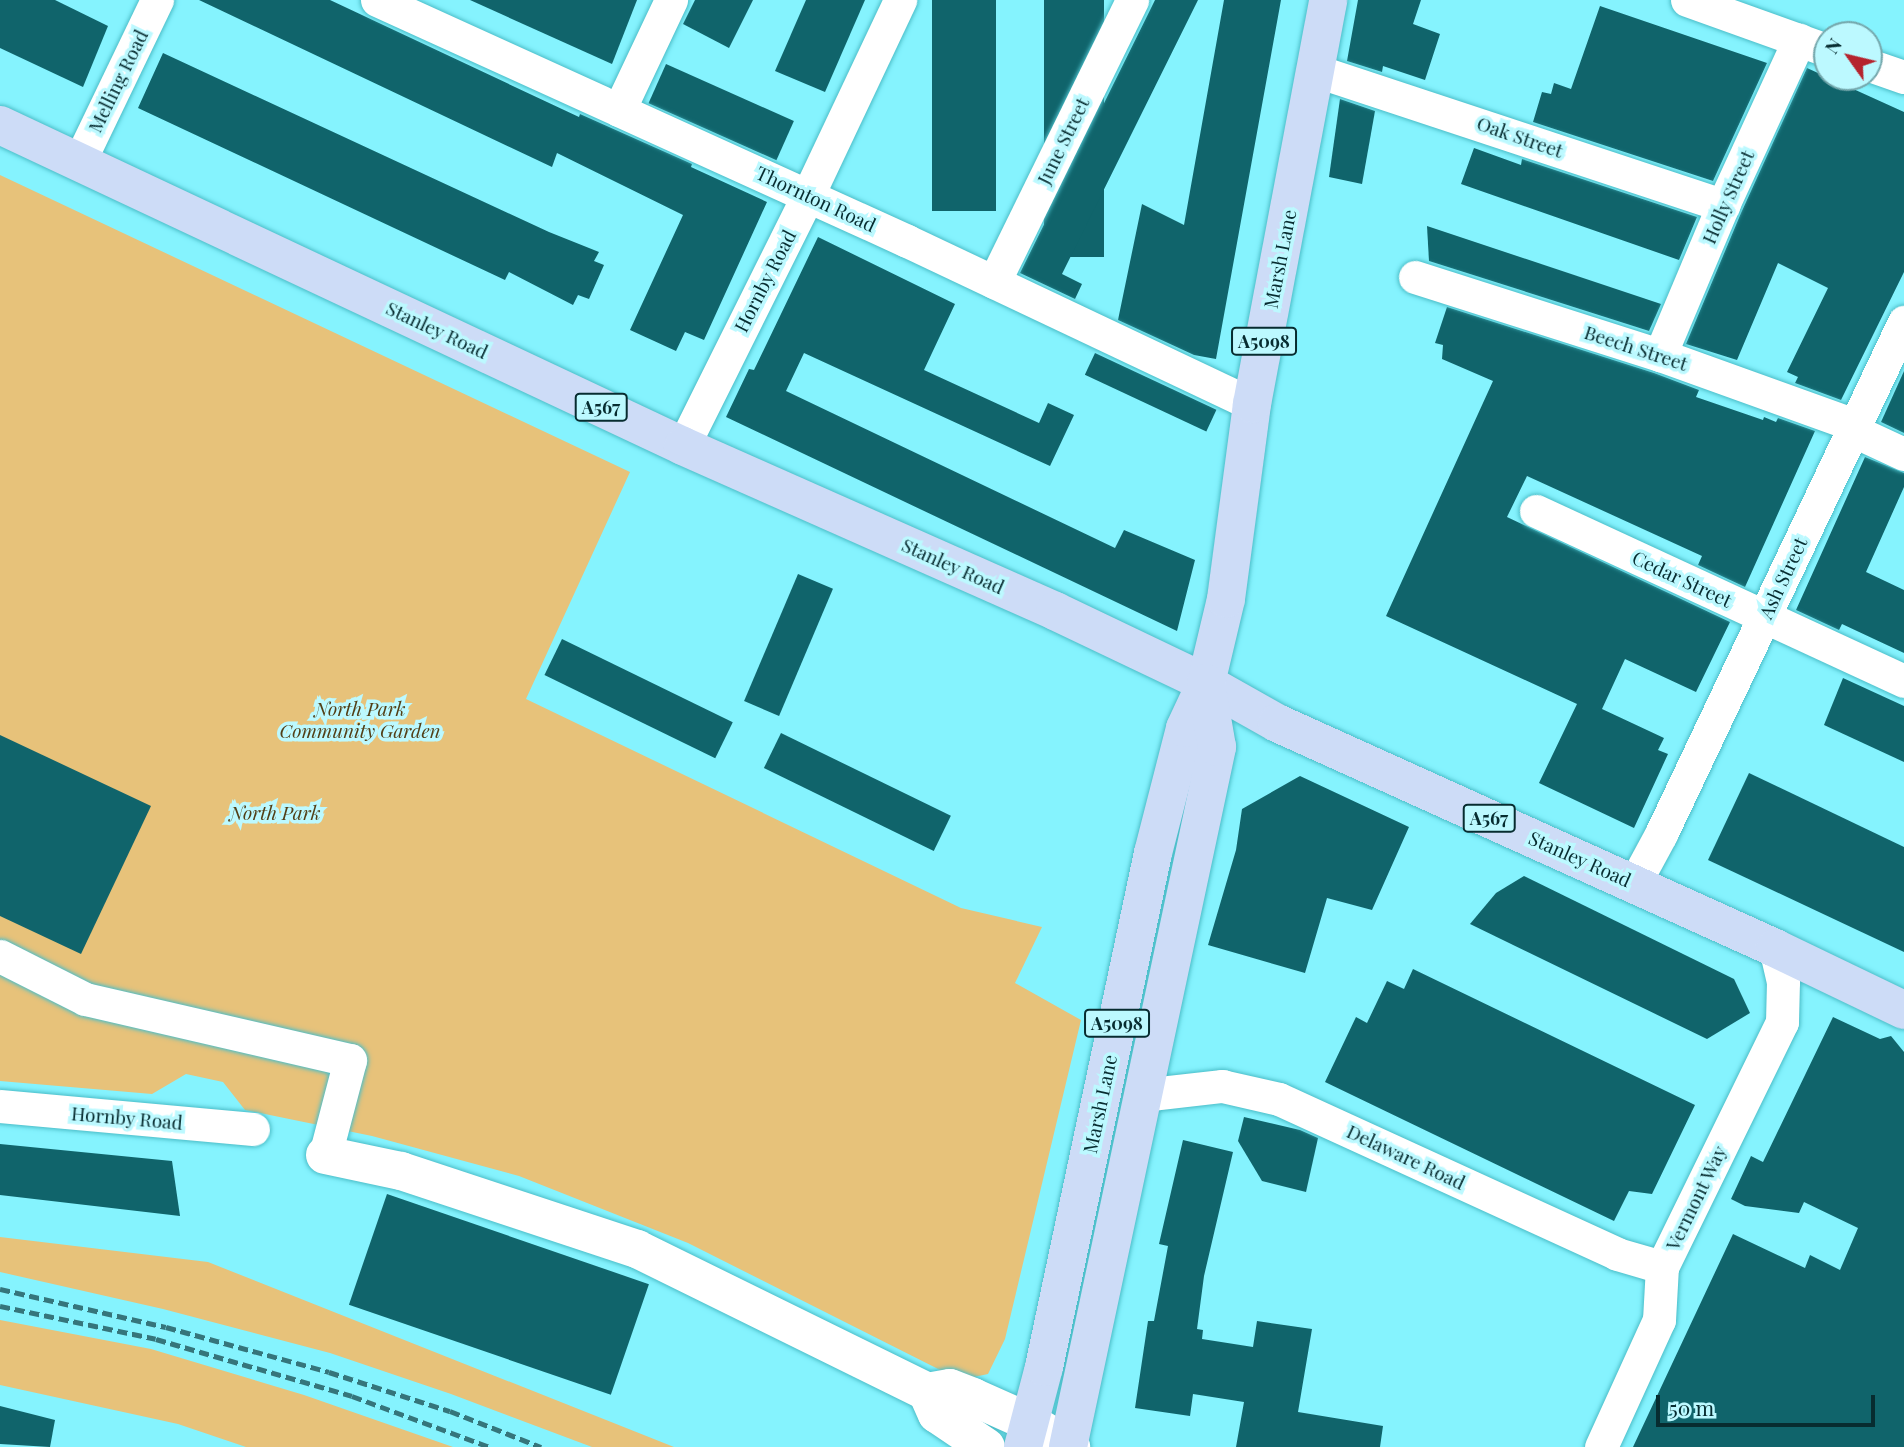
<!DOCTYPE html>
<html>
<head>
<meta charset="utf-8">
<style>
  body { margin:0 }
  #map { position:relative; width:1904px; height:1447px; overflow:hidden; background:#85f3fe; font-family:"Playfair Display",serif }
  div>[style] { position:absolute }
  .green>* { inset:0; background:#e7c27a }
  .building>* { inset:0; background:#10646b; transform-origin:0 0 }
  .roads { filter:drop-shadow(0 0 2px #4bbdc8) drop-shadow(0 0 2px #4bbdc8) }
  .street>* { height:33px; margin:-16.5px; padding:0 16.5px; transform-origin:16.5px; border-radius:16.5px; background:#fff }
  .secondary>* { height:38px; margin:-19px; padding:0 19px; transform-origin:19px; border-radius:19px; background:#fff }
  .primary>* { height:38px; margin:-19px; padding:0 19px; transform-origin:19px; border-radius:19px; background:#cddcf7 }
  .rail>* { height:5px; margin-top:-2.5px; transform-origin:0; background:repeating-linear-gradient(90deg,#35757b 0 10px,transparent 0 15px) }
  span { translate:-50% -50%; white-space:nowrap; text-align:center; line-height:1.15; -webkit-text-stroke:7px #bcf9ff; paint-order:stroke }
  .shield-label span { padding:2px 5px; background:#bcf9ff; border:2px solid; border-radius:5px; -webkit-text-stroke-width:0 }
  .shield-label { font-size:18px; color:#072c30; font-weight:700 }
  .street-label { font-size:19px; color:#072c30 }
  .park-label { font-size:19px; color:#523f17; font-style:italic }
  .north { position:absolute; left:1813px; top:21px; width:70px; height:70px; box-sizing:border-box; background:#bcf9ff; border:2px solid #74a7ac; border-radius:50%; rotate:304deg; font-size:19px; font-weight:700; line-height:28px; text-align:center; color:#072c30 }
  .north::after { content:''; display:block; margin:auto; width:24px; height:32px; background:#b5242e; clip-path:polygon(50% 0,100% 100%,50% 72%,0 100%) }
  .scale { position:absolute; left:1656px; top:1395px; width:219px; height:32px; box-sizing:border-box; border:4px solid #072c30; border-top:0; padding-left:9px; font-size:21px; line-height:24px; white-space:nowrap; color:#072c30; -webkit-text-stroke:5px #bcf9ff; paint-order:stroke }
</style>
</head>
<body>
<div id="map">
  <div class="green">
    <div style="clip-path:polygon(0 175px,630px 472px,526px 699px,961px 908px,1042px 927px,1015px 983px,1081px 1020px,1005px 1339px,988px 1374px,960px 1380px,688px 1243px,519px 1176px,372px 1136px,245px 1110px,223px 1082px,186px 1074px,152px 1094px,0 1081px)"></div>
    <div style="clip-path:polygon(0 1237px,208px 1262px,674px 1447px,592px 1447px,451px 1394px,330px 1353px,163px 1309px,0 1272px)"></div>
    <div style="clip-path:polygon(0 1320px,151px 1349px,304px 1395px,453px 1447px,246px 1447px,178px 1424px,0 1385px)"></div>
  </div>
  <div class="building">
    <div style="clip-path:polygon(0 0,55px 0,108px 26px,83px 87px,0 48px)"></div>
    <div style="clip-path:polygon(199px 0,330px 0,579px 117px,580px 114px,692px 164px,691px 167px,767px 202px,704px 340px,685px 332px,676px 351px,630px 330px,683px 215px,557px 153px,552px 167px)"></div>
    <div style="clip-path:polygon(470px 0,637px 0,612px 64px)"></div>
    <div style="clip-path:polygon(695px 0,753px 0,729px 48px,683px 24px)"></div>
    <div style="clip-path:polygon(806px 0,865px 0,825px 92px,775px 71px)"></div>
    <div style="left:932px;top:0;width:64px;height:211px"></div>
    <div style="left:1044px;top:0;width:60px;height:257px"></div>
    <div style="clip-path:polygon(1155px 0,1198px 0,1062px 274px,1082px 284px,1075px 299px,1020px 273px)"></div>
    <div style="clip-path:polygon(1224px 0,1281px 0,1216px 359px,1194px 355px,1118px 320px,1142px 204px,1184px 225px)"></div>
    <div style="clip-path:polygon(1358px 0,1421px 0,1413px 24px,1440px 34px,1425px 80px,1383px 66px,1382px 72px,1347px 61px)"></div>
    <div style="clip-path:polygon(1600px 6px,1767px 63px,1713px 181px,1533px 122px,1542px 92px,1551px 94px,1554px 83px,1571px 89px)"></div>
    <div style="clip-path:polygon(163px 53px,549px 232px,599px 252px,594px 261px,604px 265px,589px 299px,578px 295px,573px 305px,509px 272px,505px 280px,138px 108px)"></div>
    <div style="left:666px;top:64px;width:140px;height:43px;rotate:24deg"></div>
    <div style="clip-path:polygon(1807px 68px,1904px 112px,1904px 272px,1841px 400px,1795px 383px,1798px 377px,1787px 372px,1828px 288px,1778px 263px,1737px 360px,1686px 344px,1741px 213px)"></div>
    <div style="clip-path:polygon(1340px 99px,1375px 111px,1362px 184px,1329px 177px)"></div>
    <div style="clip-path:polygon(1474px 148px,1521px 165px,1522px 159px,1697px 217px,1679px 260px,1461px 184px)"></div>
    <div style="clip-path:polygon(1427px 226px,1661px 304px,1649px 331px,1429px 261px)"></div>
    <div style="clip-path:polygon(818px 237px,955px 304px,924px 370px,1039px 423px,1048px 403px,1074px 415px,1050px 466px,804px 353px,786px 391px,1115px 548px,1124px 530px,1195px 560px,1177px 631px,726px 417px,749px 369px,754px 370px)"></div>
    <div style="clip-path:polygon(1447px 307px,1654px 373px,1699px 390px,1696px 397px,1763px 420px,1764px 417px,1776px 422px,1778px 418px,1815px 431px,1745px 587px,1698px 565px,1702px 556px,1527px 476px,1507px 517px,1730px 622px,1696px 692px,1625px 659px,1602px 709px,1664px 738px,1658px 750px,1668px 754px,1634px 828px,1539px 783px,1577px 704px,1386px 616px,1493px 381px,1442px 359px,1443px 345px,1435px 343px)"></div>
    <div style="left:1095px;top:353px;width:134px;height:24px;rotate:25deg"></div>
    <div style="clip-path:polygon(1904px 371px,1904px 433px,1881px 422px)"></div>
    <div style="clip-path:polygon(1865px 457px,1904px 473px,1904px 487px,1866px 572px,1904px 590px,1904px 653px,1842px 624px,1839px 630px,1796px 610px)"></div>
    <div style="left:798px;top:574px;width:38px;height:138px;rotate:23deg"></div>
    <div style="left:562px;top:639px;width:190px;height:40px;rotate:26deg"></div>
    <div style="clip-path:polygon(1843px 678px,1904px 706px,1904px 762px,1824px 725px)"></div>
    <div style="left:781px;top:733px;width:189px;height:39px;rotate:26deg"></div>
    <div style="clip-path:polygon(0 735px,151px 806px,81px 954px,0 916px)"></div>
    <div style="clip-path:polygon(1749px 773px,1904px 847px,1904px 952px,1708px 860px)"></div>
    <div style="clip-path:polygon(1300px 776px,1409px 827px,1372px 910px,1327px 898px,1305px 973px,1208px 945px,1236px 850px,1242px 809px)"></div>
    <div style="clip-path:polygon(1524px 876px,1734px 979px,1750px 1013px,1707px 1039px,1470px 924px,1496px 893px)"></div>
    <div style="clip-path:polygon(1413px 969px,1695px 1105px,1652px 1194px,1629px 1191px,1614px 1221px,1325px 1082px,1356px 1017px,1367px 1023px,1387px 981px,1404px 989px)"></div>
    <div style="clip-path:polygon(1833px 1017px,1880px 1039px,1891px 1036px,1904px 1052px,1904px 1447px,1633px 1447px,1733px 1234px,1805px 1268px,1810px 1255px,1840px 1270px,1858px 1228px,1804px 1202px,1799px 1213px,1745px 1206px,1731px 1199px,1751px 1156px,1763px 1162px)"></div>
    <div style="clip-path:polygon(1244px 1117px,1300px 1130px,1318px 1138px,1306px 1192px,1262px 1181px,1238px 1141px)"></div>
    <div style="clip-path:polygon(1183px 1140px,1233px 1152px,1204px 1276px,1197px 1329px,1203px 1330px,1202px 1339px,1253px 1347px,1257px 1321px,1312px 1329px,1298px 1412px,1383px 1426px,1380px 1447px,1236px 1447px,1244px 1402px,1193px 1394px,1190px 1416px,1135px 1408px,1148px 1321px,1154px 1321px,1168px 1246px,1159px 1244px)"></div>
    <div style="clip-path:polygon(0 1144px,172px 1161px,180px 1216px,0 1195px)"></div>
    <div style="left:387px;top:1194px;width:277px;height:117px;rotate:19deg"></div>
    <div style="clip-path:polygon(0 1406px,55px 1420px,50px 1447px,0 1444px)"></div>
  </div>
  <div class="roads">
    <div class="street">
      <div style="left:377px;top:0;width:582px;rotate:24.45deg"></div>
      <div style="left:907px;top:241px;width:382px;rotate:25.3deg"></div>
      <div style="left:1687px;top:0;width:149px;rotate:19.7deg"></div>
      <div style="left:1869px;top:65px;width:37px;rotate:19deg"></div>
      <div style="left:1317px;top:71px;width:428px;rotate:18.3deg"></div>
      <div style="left:619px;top:110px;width:122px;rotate:-64.7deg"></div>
      <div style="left:79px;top:162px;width:180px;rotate:-64.3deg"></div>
      <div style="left:1415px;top:277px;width:257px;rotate:17.7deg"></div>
      <div style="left:1660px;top:355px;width:206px;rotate:19.8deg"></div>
      <div style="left:994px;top:282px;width:314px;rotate:-63.9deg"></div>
      <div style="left:1660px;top:355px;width:163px;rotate:-67.2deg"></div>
      <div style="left:1723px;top:205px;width:182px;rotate:-65.3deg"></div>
      <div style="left:1852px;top:430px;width:57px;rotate:24.8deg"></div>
      <div style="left:683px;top:446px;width:280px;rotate:-63.5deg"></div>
      <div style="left:808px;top:195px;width:216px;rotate:-64.7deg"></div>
      <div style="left:1536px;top:511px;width:405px;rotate:24.8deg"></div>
      <div style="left:1634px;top:884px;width:57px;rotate:-61.6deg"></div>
      <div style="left:1661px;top:834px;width:567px;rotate:-64.61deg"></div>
      <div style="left:0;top:956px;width:95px;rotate:26.8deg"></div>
      <div style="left:85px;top:999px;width:272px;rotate:13deg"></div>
      <div style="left:350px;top:1060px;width:98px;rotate:104.7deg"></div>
      <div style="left:1142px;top:1095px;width:81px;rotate:-6.4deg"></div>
      <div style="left:1222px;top:1086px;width:58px;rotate:12.8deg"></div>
      <div style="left:1279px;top:1099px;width:372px;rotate:24.6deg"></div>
      <div style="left:1617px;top:1254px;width:47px;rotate:16.1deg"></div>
      <div style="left:0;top:1106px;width:254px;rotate:5.2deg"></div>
      <div style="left:1601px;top:1447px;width:140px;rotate:-65.5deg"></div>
      <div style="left:1659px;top:1320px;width:53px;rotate:-86.8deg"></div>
      <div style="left:1662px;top:1267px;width:273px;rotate:-63.9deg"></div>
      <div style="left:1782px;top:1022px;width:40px;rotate:-88.6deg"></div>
      <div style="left:1783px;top:982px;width:35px;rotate:-103deg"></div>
    </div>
    <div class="secondary">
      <div style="left:325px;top:1155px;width:78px;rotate:11.9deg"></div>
      <div style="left:401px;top:1171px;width:249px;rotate:18.3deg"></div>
      <div style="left:637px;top:1249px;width:323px;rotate:26.2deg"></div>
      <div style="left:927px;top:1392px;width:23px;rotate:-10deg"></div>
      <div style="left:950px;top:1388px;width:25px;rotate:21deg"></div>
      <div style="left:973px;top:1397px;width:64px;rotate:24.1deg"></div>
      <div style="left:1031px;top:1423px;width:47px;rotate:31deg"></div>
      <div style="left:927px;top:1392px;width:24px;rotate:66deg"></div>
      <div style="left:937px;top:1414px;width:59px;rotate:34deg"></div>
    </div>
    <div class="primary">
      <div style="left:0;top:125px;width:755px;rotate:25.17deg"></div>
      <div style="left:683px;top:446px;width:407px;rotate:23.9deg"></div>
      <div style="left:1055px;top:611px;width:167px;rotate:25.5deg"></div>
      <div style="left:1206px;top:683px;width:81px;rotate:29.4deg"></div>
      <div style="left:1277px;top:723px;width:546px;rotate:24.31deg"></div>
      <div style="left:1775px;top:948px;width:143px;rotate:25.7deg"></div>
      <div style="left:1023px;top:1447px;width:83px;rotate:-75.3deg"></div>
      <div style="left:1044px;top:1367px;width:525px;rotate:-78.03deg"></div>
      <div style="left:1153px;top:853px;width:129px;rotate:-75.6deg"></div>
      <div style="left:1185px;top:728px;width:50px;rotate:-65deg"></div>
      <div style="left:1206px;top:683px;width:86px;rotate:-76.6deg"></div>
      <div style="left:1226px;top:599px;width:197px;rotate:-82.4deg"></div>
      <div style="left:1252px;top:404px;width:411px;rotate:-79.3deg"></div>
      <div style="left:1068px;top:1447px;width:716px;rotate:-77.98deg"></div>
      <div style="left:1217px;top:747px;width:65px;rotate:-99.8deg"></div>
    </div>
  </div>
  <div class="rail">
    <div style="left:0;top:1289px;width:170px;rotate:12.9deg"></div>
    <div style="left:166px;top:1327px;width:169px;rotate:15.4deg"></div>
    <div style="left:329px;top:1372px;width:127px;rotate:17.9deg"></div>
    <div style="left:450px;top:1411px;width:98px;rotate:21.6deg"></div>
    <div style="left:0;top:1306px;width:159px;rotate:11.9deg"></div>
    <div style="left:156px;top:1339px;width:204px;rotate:16.2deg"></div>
    <div style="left:352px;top:1396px;width:147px;rotate:20.3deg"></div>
  </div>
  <div class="shield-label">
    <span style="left:1264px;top:341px">A5098</span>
    <span style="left:601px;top:407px">A567</span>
    <span style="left:1489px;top:818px">A567</span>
    <span style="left:1117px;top:1023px">A5098</span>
  </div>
  <div class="street-label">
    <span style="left:118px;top:81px;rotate:-64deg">Melling Road</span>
    <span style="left:1520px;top:137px;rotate:19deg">Oak Street</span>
    <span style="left:1063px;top:141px;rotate:-64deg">June Street</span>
    <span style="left:1728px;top:197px;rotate:-66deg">Holly Street</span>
    <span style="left:816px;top:199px;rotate:25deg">Thornton Road</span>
    <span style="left:1280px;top:259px;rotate:-79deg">Marsh Lane</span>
    <span style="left:765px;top:281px;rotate:-63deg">Hornby Road</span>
    <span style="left:437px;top:330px;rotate:25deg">Stanley Road</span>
    <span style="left:1636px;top:348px;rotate:18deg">Beech Street</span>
    <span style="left:953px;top:566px;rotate:24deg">Stanley Road</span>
    <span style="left:1783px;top:578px;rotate:-65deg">Ash Street</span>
    <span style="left:1682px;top:579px;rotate:25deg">Cedar Street</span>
    <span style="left:1580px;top:859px;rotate:24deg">Stanley Road</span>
    <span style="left:1100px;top:1104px;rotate:-78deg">Marsh Lane</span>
    <span style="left:127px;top:1118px;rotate:5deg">Hornby Road</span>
    <span style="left:1406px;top:1157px;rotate:25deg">Delaware Road</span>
    <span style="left:1696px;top:1198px;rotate:-64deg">Vermont Way</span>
  </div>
  <div class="park-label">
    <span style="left:360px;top:720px">North Park<br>Community Garden</span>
    <span style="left:275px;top:813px">North Park</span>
  </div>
  <div class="north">N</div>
  <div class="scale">50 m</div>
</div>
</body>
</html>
